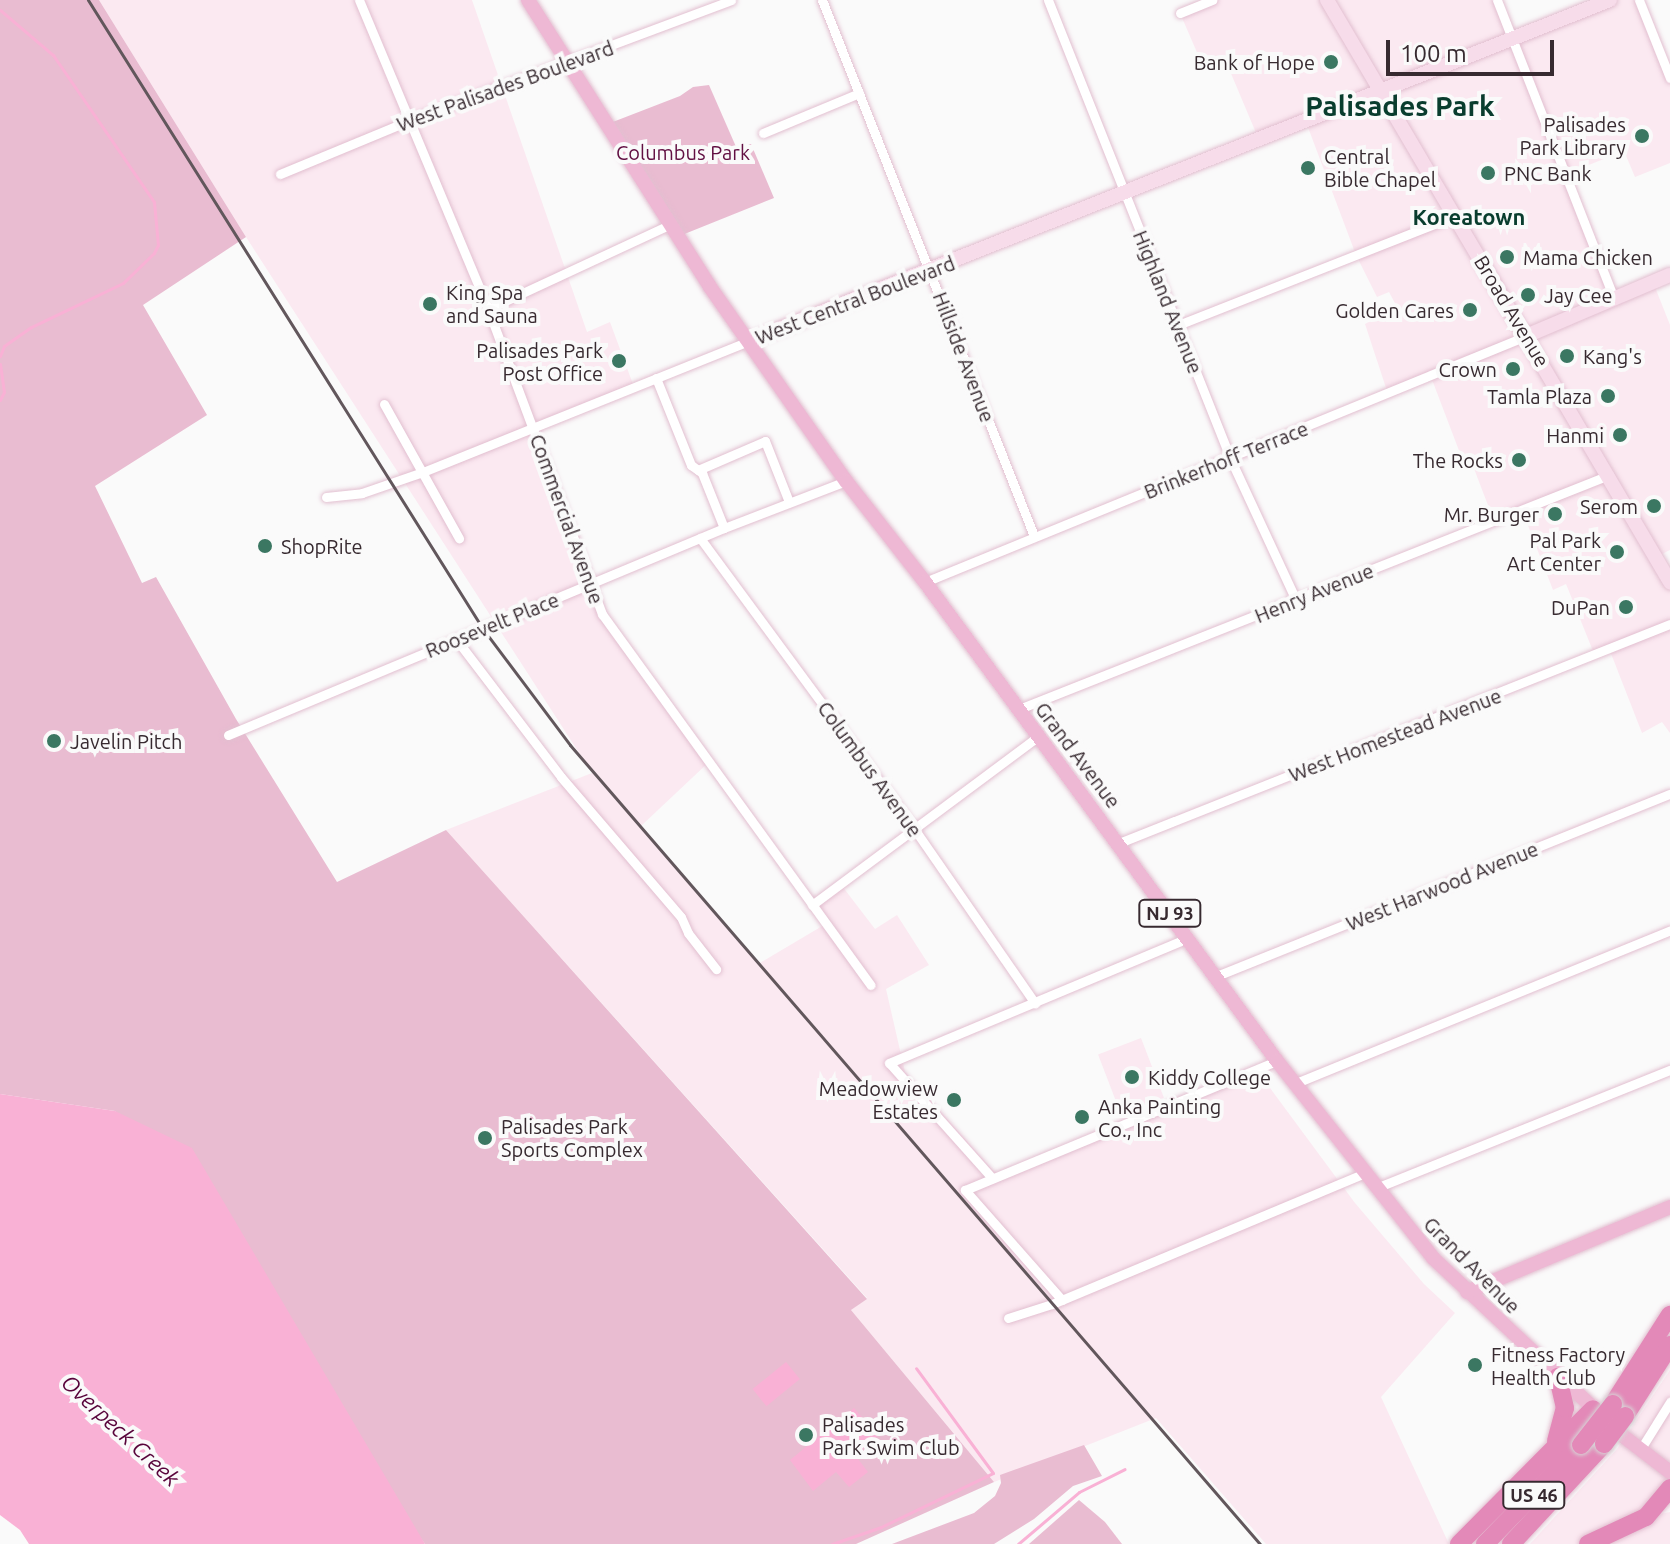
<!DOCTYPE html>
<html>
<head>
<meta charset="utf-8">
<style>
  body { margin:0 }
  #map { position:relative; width:1670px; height:1544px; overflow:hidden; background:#fafafa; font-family:Ubuntu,sans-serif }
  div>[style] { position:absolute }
  .built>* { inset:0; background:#fbe9f1; transform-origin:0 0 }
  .green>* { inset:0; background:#e9bcd1 }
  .water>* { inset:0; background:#f9b1d5; transform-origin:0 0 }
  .stream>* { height:3px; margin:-1.5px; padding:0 1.5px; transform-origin:1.5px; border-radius:1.5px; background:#f9b1d5 }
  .roads { filter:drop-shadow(0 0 2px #e2bfd0) drop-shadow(0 0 2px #e2bfd0) }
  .street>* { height:9px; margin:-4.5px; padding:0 4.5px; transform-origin:4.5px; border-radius:4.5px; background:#fff }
  .secondary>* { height:14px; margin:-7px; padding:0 7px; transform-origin:7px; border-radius:7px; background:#f7dcea }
  .primary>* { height:14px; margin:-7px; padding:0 7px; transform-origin:7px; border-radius:7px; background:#eeb8d4 }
  .highway>* { height:18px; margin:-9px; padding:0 9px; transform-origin:9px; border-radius:9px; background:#e389b8 }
  .rail>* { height:3px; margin:-1.5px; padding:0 1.5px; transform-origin:1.5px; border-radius:1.5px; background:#62575c }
  .bridges { filter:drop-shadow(0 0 2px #d7d4d6) drop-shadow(0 0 2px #d7d4d6) }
  .highway-bridge>* { height:18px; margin:-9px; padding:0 9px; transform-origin:9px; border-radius:9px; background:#e389b8 }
  .dots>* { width:22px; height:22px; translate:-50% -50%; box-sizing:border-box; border:4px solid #fafafa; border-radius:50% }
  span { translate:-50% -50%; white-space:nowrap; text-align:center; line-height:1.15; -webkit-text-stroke:8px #fafafa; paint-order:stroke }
  .shield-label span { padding:2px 6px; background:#fafafa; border:2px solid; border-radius:6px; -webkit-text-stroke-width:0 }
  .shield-label { font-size:18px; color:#372a30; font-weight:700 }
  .poi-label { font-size:20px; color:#372a30 }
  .right { translate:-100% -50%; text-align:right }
  .left { translate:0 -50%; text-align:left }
  .street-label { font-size:20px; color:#372a30 }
  .park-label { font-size:20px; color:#610f42 }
  .neighbourhood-label { font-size:22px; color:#093d2e; font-weight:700 }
  .water-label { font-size:22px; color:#58043b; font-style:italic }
  .district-label { font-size:28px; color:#093d2e; font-weight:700 }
  .scale { position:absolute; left:1386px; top:40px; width:168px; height:36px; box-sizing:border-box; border:4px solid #372a30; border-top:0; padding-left:10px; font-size:24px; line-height:28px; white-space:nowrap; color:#372a30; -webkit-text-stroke:6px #fafafa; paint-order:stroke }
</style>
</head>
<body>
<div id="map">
  <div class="built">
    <div style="clip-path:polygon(99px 0,472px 0,587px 332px,610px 322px,634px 387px,530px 427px,602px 614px,710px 761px,641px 826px,758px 964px,829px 922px,814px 901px,839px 882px,875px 929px,897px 915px,929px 965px,886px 989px,905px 1072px,998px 1176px,1128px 1128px,1259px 1073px,1355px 1203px,1424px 1284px,1455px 1313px,1381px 1397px,1449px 1544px,1266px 1544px,1156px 1418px,994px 1482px,851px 1310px,867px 1298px,446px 830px,592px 773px,246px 237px)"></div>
    <div style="clip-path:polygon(1212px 0,1497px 0,1513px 39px,1610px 0,1639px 0,1670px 78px,1670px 163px,1635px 177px,1624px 151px,1566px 174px,1614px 298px,1653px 282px,1670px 325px,1670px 550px,1656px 557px,1670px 582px,1670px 733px,1662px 722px,1642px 733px,1610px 651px,1595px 656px,1566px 584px,1553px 590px,1522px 510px,1494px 521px,1473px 466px,1466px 469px,1431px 377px,1388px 394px,1365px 324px,1397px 307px,1389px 292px,1377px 297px,1356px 255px,1306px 122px,1259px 140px,1227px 64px,1205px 71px,1180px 13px)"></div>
    <div style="left:1141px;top:1038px;width:64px;height:46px;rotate:69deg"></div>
    <div style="clip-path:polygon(1670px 1370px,1670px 1483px,1641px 1518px,1670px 1512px,1670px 1544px,1530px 1544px,1617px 1449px)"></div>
  </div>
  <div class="green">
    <div style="clip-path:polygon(0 0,99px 0,246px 237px,143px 305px,207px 415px,95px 486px,142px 583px,156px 577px,236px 719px,337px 882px,446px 830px,867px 1299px,851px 1310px,994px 1482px,856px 1544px,425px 1544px,115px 1111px,0 1094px)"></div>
    <div style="clip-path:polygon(709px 85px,737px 149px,751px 144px,774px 198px,677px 237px,605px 125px,680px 96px,693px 87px)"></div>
    <div style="clip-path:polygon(1084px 1445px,1102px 1476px,1073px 1486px,1034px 1519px,994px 1544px,892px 1544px,974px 1513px,995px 1496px,1001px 1483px,1000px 1475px)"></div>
    <div style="clip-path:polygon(1079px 1500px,1105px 1522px,1122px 1544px,1029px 1544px)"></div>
  </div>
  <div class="water">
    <div style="clip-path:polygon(0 1094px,115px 1111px,192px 1148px,425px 1544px,29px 1544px,20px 1530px,0 1515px)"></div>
    <div style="left:786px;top:1362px;width:22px;height:43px;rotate:51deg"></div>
    <div style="clip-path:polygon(854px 1408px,878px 1436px,855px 1455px,868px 1472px,849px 1487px,836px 1472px,813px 1491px,790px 1460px)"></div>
  </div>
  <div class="stream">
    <div style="left:0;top:10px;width:70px;rotate:40.3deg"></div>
    <div style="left:53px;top:55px;width:178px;rotate:55.5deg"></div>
    <div style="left:154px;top:202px;width:43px;rotate:84.7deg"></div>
    <div style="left:158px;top:245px;width:9px;rotate:117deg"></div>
    <div style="left:154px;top:253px;width:43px;rotate:135.9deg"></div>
    <div style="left:123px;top:283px;width:102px;rotate:154.4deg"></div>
    <div style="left:31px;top:327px;width:33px;rotate:145deg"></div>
    <div style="left:4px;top:346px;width:11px;rotate:112deg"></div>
    <div style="left:0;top:364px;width:28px;rotate:82deg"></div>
    <div style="left:4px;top:392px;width:9px;rotate:117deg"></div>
    <div style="left:832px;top:1544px;width:52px;rotate:-19.1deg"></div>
    <div style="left:881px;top:1527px;width:124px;rotate:-25.7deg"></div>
    <div style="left:993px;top:1473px;width:130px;rotate:-126.3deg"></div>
    <div style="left:1018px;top:1544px;width:80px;rotate:-40.4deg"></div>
    <div style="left:1079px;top:1492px;width:51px;rotate:-26.6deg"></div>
  </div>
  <div class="roads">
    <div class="street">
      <div style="left:359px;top:0;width:335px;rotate:67.3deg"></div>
      <div style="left:488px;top:309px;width:326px;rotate:69.5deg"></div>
      <div style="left:602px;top:614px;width:458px;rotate:54.1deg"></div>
      <div style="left:822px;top:0;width:576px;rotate:68.42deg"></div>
      <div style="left:1048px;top:0;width:493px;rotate:68.3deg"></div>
      <div style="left:1230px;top:458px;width:157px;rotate:65.1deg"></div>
      <div style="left:1497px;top:0;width:320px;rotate:68.6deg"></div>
      <div style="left:1639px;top:0;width:84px;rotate:68.3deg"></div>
      <div style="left:1180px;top:13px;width:35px;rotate:-22deg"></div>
      <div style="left:763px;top:133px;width:104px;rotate:-22.6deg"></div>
      <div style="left:280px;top:174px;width:139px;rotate:-22.5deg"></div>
      <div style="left:408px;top:121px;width:345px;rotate:-20.5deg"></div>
      <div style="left:488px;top:309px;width:200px;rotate:-24.9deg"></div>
      <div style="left:1178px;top:325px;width:298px;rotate:-21.5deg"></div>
      <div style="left:656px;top:378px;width:94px;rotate:68.1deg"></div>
      <div style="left:691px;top:465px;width:14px;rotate:36deg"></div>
      <div style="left:702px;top:473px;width:59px;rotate:68.2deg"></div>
      <div style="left:384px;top:404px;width:154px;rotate:60.8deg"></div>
      <div style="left:698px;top:470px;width:73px;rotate:-23.4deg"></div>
      <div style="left:765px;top:441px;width:66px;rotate:68.5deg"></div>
      <div style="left:326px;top:497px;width:36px;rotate:-6deg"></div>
      <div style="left:362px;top:493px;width:65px;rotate:-19deg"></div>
      <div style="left:423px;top:472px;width:351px;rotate:-21.9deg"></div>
      <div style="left:700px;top:538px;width:363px;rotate:53.6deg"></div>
      <div style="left:915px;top:830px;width:211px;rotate:55.3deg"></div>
      <div style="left:925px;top:582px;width:649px;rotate:-22.26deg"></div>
      <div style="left:456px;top:639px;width:173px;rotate:52.7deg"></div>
      <div style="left:561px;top:777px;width:184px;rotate:49.4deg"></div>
      <div style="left:681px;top:917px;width:17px;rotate:66deg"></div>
      <div style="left:688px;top:933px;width:46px;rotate:52.1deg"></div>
      <div style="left:1019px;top:709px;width:635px;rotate:-21.63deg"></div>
      <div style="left:228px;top:735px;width:537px;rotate:-22.65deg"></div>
      <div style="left:724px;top:528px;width:131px;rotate:-21.1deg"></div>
      <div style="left:1119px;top:843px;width:593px;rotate:-21.68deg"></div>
      <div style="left:812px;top:905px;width:283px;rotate:-36.7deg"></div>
      <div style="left:1214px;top:977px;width:491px;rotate:-21.9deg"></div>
      <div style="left:1296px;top:1083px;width:404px;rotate:-22.2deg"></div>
      <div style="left:992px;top:1178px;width:154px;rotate:-131.8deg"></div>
      <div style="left:889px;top:1063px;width:324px;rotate:-22.7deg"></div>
      <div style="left:1376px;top:1188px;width:317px;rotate:-21.9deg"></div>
      <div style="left:1062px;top:1300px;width:147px;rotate:-131.4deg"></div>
      <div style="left:965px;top:1190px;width:338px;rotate:-22.5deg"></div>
      <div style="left:1008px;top:1318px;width:46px;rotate:-17.7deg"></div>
      <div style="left:1052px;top:1304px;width:339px;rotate:-22.7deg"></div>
      <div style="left:1640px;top:1450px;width:57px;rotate:-58deg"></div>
    </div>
    <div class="secondary">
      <div style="left:1327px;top:0;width:676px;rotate:59.49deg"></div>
      <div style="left:1526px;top:336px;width:156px;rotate:-23deg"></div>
      <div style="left:749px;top:341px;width:926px;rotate:-21.61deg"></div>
    </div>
    <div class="primary">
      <div style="left:528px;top:0;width:340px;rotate:57.6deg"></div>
      <div style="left:710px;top:287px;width:237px;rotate:55deg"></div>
      <div style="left:846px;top:481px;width:128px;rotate:52deg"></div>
      <div style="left:925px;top:582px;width:594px;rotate:53.69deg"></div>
      <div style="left:1277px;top:1061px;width:251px;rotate:51.6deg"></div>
      <div style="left:1433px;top:1258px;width:260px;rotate:43.1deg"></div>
      <div style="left:1623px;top:1436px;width:59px;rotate:37.5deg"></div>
      <div style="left:1467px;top:1292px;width:220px;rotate:-22.7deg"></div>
    </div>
    <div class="highway">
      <div style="left:1613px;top:1404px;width:106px;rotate:-57.4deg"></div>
      <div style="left:1625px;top:1416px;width:84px;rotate:-57.6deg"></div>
      <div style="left:1556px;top:1441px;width:34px;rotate:-75deg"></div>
      <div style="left:1565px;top:1408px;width:32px;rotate:-103deg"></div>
      <div style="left:1459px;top:1544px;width:190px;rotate:-45.2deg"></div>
      <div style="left:1485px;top:1544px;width:138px;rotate:-45.9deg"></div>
      <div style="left:1511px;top:1544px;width:137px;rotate:-47.1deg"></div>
      <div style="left:1588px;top:1544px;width:64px;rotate:-25deg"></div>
      <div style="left:1646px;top:1517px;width:38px;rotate:-50deg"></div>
    </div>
  </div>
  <div class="rail">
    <div style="left:88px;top:0;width:743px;rotate:57.87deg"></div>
    <div style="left:483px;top:629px;width:145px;rotate:53.1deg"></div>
    <div style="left:570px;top:745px;width:1056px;rotate:49.19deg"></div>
  </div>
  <div class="bridges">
    <div class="highway-bridge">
      <div style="left:1604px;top:1444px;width:35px;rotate:-53deg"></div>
      <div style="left:1581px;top:1445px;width:52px;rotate:-52deg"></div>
    </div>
  </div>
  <div class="dots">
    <div style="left:1331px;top:62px;background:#3b7762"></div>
    <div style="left:1642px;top:136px;background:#3b7762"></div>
    <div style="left:1308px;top:168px;background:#3b7762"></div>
    <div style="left:1488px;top:173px;background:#3b7762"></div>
    <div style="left:1507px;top:257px;background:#3b7762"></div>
    <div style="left:1528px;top:295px;background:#3b7762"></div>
    <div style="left:430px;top:304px;background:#3b7762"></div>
    <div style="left:1470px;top:310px;background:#3b7762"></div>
    <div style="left:1567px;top:356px;background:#3b7762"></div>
    <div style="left:619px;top:361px;background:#3b7762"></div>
    <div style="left:1513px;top:369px;background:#3b7762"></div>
    <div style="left:1608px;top:396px;background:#3b7762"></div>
    <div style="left:1620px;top:435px;background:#3b7762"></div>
    <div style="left:1519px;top:460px;background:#3b7762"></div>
    <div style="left:1654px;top:506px;background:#3b7762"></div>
    <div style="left:1555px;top:514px;background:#3b7762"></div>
    <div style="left:265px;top:546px;background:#3b7762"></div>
    <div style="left:1617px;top:552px;background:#3b7762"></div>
    <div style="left:1626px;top:607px;background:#3b7762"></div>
    <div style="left:54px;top:741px;background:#3b7762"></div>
    <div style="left:1132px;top:1077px;background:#3b7762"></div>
    <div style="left:954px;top:1100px;background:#3b7762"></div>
    <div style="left:1082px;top:1117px;background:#3b7762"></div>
    <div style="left:485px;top:1138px;background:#3b7762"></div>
    <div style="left:1475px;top:1365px;background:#3b7762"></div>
    <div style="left:806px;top:1435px;background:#3b7762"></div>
  </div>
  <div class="shield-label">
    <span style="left:1170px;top:913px">NJ 93</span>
    <span style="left:1534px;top:1495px">US 46</span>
  </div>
  <div class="poi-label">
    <span class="right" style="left:1315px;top:62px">Bank of Hope</span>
    <span class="right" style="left:1626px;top:136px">Palisades<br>Park Library</span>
    <span class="left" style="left:1324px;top:168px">Central<br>Bible Chapel</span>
    <span class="left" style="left:1504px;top:173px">PNC Bank</span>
    <span class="left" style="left:1523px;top:257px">Mama Chicken</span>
    <span class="left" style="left:446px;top:304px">King Spa<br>and Sauna</span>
    <span class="left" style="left:1544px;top:295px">Jay Cee</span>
    <span class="right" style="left:1454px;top:310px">Golden Cares</span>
    <span class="right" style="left:603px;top:362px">Palisades Park<br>Post Office</span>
    <span class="left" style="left:1583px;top:356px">Kang's</span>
    <span class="right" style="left:1497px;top:369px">Crown</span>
    <span class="right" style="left:1592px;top:396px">Tamla Plaza</span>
    <span class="right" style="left:1604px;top:435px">Hanmi</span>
    <span class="right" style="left:1503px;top:460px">The Rocks</span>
    <span class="right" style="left:1638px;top:506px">Serom</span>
    <span class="right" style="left:1539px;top:514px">Mr. Burger</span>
    <span class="right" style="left:1601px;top:552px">Pal Park<br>Art Center</span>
    <span class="left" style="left:281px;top:546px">ShopRite</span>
    <span class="right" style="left:1610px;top:607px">DuPan</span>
    <span class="left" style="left:70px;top:741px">Javelin Pitch</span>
    <span class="left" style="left:1148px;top:1077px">Kiddy College</span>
    <span class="right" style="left:938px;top:1100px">Meadowview<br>Estates</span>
    <span class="left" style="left:1098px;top:1118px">Anka Painting<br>Co., Inc</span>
    <span class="left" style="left:501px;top:1138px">Palisades Park<br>Sports Complex</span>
    <span class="left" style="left:1491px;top:1366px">Fitness Factory<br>Health Club</span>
    <span class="left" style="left:822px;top:1436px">Palisades<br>Park Swim Club</span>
  </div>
  <div class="street-label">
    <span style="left:505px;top:86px;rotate:-20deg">West Palisades Boulevard</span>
    <span style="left:855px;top:300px;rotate:-21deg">West Central Boulevard</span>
    <span style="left:1168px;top:302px;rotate:68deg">Highland Avenue</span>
    <span style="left:1512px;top:311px;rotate:59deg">Broad Avenue</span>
    <span style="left:964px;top:357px;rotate:69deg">Hillside Avenue</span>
    <span style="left:1226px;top:460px;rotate:-22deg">Brinkerhoff Terrace</span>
    <span style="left:567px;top:519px;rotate:70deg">Commercial Avenue</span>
    <span style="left:1314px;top:593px;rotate:-22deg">Henry Avenue</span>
    <span style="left:492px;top:625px;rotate:-22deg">Roosevelt Place</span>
    <span style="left:1395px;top:735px;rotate:-21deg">West Homestead Avenue</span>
    <span style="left:1078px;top:755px;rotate:53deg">Grand Avenue</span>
    <span style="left:870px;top:769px;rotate:54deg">Columbus Avenue</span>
    <span style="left:1442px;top:886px;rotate:-22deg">West Harwood Avenue</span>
    <span style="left:1472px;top:1265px;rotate:45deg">Grand Avenue</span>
  </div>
  <div class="park-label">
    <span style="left:683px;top:152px">Columbus Park</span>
  </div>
  <div class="neighbourhood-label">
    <span style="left:1469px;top:217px">Koreatown</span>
  </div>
  <div class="water-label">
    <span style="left:121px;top:1430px;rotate:43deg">Overpeck Creek</span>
  </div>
  <div class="district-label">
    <span style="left:1400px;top:106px">Palisades Park</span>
  </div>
  <div class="scale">100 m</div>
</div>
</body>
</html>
